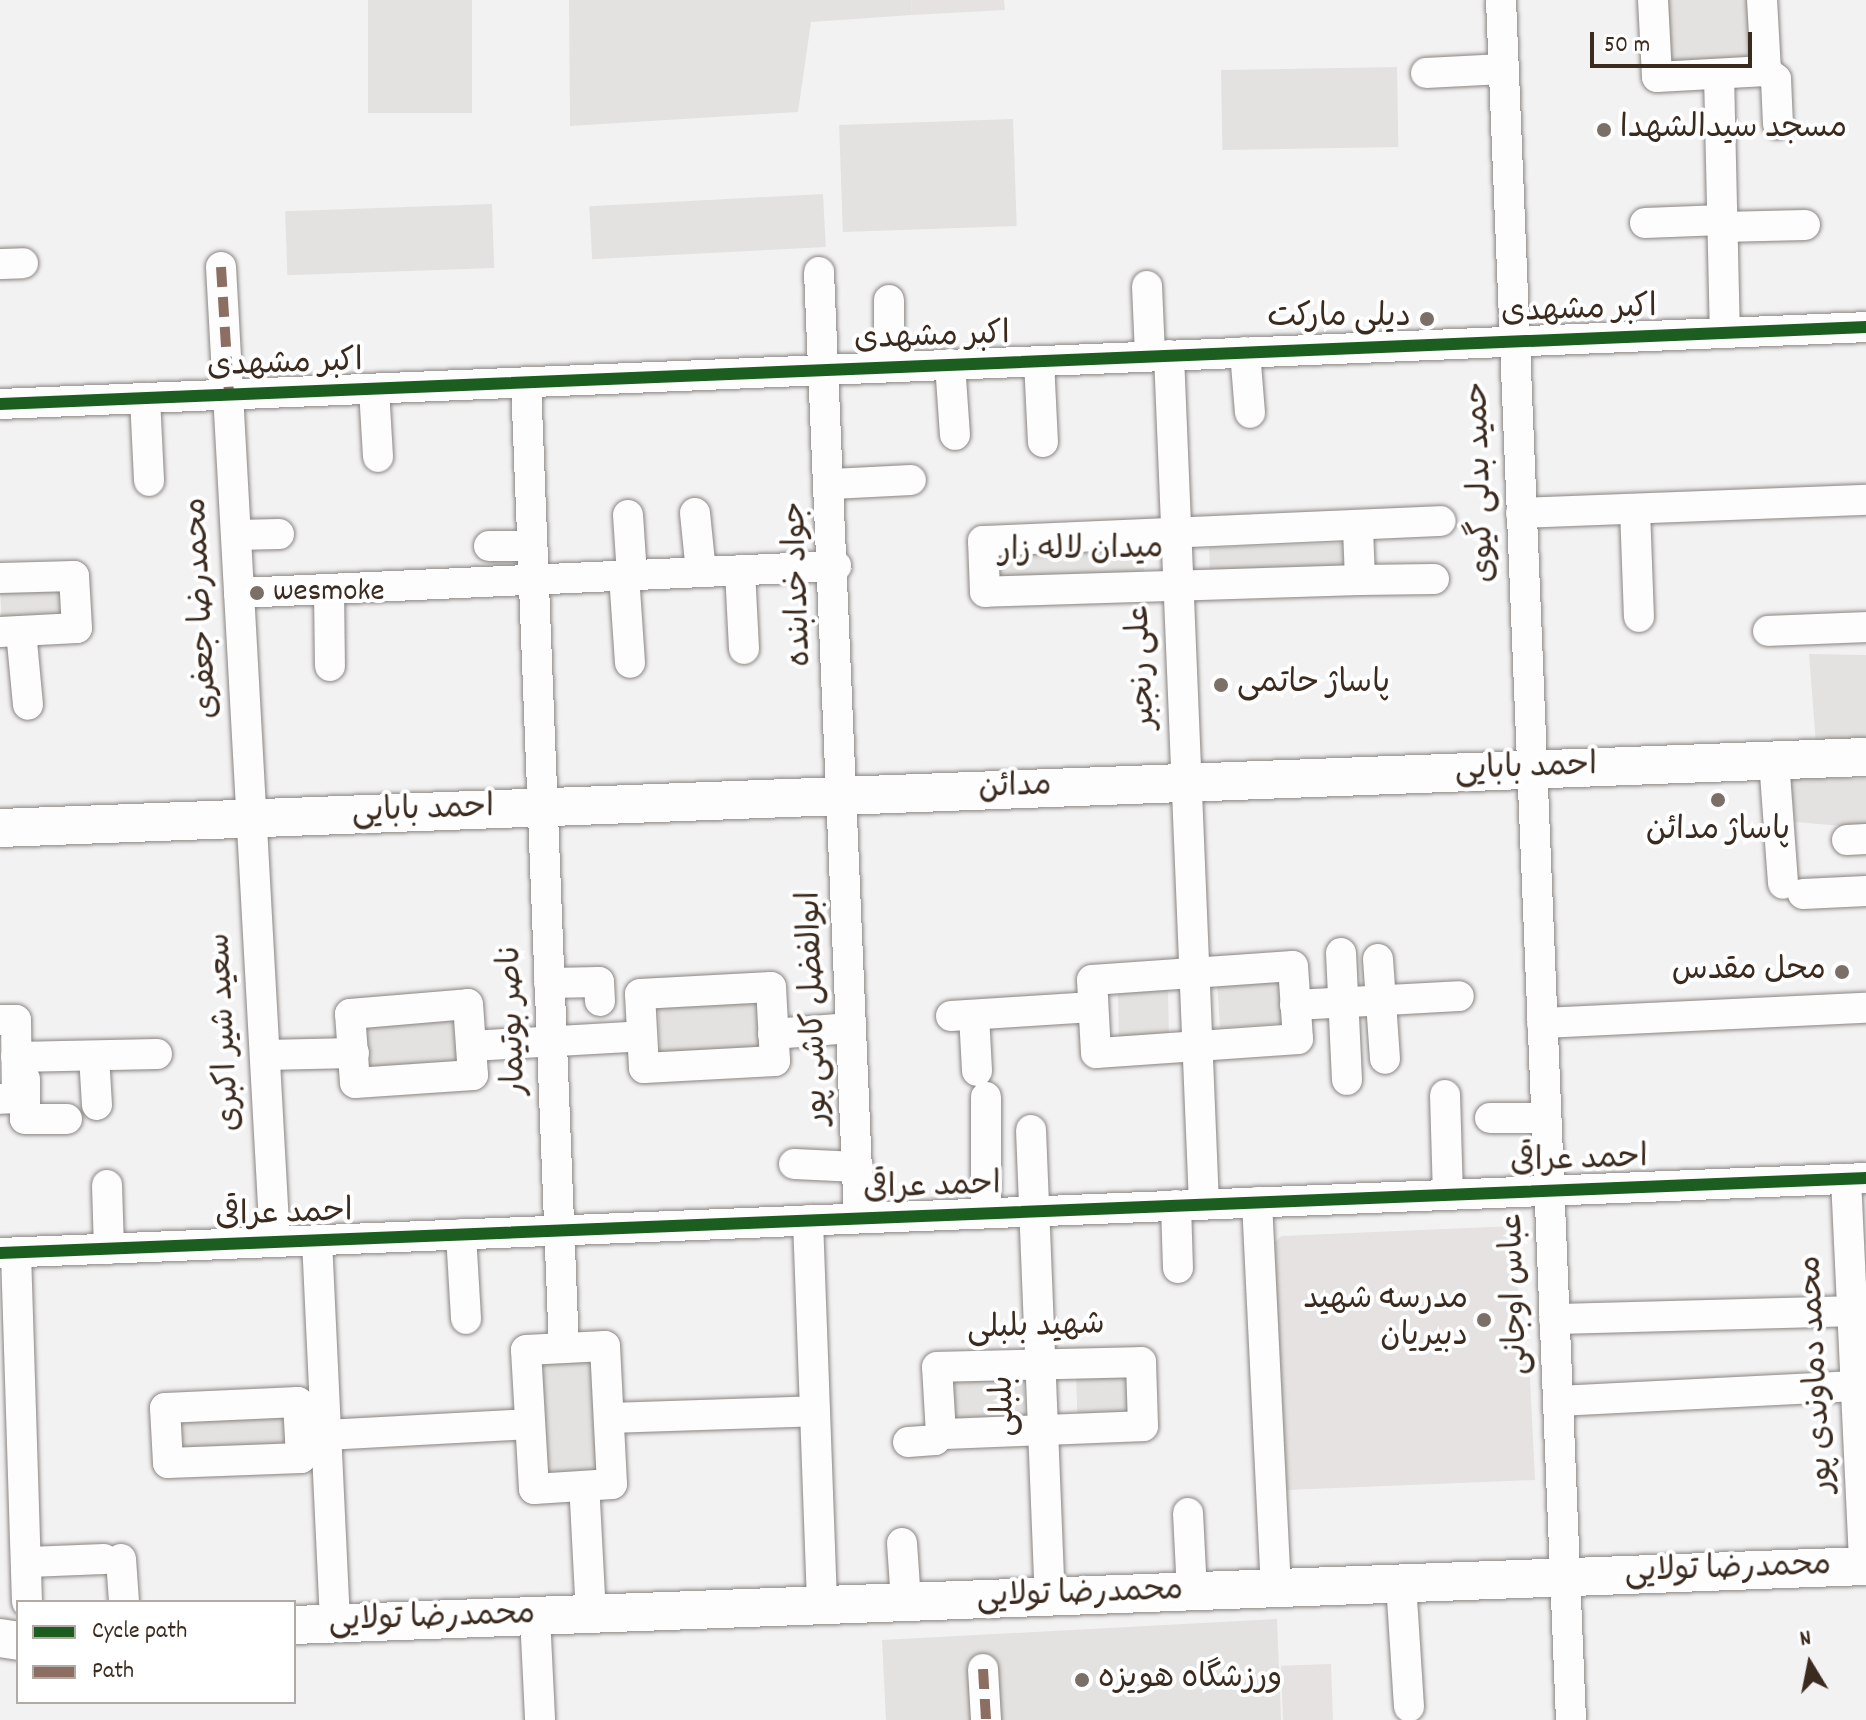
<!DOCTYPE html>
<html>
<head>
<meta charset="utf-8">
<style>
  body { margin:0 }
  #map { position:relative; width:1866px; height:1720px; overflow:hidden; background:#f3f2f2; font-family:Dekko,"Playpen Sans Arabic",sans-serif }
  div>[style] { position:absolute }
  .built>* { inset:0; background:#e5e2e1; transform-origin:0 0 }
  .green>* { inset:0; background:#e4e2e0; transform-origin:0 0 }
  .roads { filter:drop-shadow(0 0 2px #898582) drop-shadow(0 0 2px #898582) }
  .minor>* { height:30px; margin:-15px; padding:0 15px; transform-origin:15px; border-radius:15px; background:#fdfdfd }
  .major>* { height:38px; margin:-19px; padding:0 19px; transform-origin:19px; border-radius:19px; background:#fdfdfd }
  .quiet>* { height:10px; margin-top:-5px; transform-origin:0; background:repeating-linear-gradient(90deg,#8d6e63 0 20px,transparent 0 30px) }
  .cycleway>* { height:12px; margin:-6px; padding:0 6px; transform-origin:6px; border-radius:6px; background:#1b5e20 }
  .dots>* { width:22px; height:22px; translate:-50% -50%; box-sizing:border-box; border:4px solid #fff; border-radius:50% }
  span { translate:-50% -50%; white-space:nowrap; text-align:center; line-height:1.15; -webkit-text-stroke:8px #fff; paint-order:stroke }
  .poi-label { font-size:32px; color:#3b2a1e }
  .left { translate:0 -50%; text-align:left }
  .right { translate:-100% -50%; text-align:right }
  .street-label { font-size:32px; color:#3b2a1e }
  .legend { position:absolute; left:16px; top:1600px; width:280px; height:104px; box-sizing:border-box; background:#fff; border:2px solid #b1aaa5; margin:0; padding:10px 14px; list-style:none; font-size:24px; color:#3b2a1e }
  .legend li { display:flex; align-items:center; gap:16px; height:40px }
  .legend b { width:40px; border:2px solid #b1aaa5 }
  .north { position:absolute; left:1770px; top:1624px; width:80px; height:80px; -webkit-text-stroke:6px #fff; paint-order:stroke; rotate:350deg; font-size:22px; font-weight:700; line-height:32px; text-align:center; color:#3b2a1e }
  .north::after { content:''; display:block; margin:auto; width:28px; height:36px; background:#3b2a1e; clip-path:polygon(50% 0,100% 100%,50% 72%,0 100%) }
  .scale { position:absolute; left:1590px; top:32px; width:162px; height:36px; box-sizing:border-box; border:4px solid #3b2a1e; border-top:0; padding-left:10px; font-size:24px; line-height:28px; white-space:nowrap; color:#3b2a1e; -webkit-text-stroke:6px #fff; paint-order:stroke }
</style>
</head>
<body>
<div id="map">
  <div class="built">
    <div style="clip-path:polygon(911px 0,1004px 0,1005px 10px,912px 15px)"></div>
    <div style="clip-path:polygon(1514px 1226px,1522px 1358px,1529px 1358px,1535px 1480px,1287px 1490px,1274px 1242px,1282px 1236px)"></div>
    <div style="left:1331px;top:1664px;width:56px;height:50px;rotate:88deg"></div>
  </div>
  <div class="green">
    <div style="left:368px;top:0;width:104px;height:113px"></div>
    <div style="clip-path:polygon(569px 0,911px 0,912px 15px,811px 22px,798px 112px,570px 126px)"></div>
    <div style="left:1655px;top:0;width:109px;height:76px"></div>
    <div style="left:1397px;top:67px;width:80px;height:176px;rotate:89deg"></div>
    <div style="left:1013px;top:119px;width:107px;height:174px;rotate:88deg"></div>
    <div style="left:823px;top:194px;width:53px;height:234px;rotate:87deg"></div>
    <div style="left:492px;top:204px;width:64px;height:207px;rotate:88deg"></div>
    <div style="left:1343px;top:543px;width:29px;height:134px;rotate:88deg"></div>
    <div style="left:1143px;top:548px;width:33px;height:146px;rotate:88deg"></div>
    <div style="left:59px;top:586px;width:33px;height:59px;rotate:87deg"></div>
    <div style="clip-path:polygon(1809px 654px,1866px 655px,1866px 743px,1816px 745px)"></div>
    <div style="clip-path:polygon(1790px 777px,1866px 779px,1866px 828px,1795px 822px)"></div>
    <div style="left:1288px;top:981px;width:42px;height:71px;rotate:86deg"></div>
    <div style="left:1168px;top:987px;width:50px;height:50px;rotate:89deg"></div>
    <div style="left:761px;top:999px;width:60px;height:103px;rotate:88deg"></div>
    <div style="left:461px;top:1011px;width:59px;height:100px;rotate:84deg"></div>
    <div style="left:600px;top:1351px;width:128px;height:68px;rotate:87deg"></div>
    <div style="left:1024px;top:1374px;width:49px;height:76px;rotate:89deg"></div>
    <div style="left:1127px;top:1374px;width:50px;height:51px;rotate:88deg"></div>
    <div style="left:292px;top:1407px;width:47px;height:112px;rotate:86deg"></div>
    <div style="clip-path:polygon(1277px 1619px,1281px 1720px,886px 1720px,882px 1640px)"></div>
  </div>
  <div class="roads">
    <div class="minor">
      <div style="left:1501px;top:0;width:1721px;rotate:87.67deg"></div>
      <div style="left:1653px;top:0;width:77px;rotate:87deg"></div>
      <div style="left:1657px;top:77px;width:109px;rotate:-3.2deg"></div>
      <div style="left:1766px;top:71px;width:71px;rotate:-93.2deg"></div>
      <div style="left:1766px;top:71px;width:13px;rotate:39deg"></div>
      <div style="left:1776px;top:79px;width:45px;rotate:87.5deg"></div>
      <div style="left:1426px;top:73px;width:77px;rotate:-3deg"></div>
      <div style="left:1719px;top:74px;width:258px;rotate:88.7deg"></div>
      <div style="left:1645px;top:223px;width:77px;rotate:-2.2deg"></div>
      <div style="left:1722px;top:227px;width:83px;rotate:-1.4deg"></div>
      <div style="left:0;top:264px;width:23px;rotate:-2deg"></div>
      <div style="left:221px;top:267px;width:976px;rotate:86.83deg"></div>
      <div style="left:819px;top:272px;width:947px;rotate:87.58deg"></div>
      <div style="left:1147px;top:286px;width:70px;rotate:87.5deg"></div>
      <div style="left:1245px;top:352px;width:61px;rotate:85.3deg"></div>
      <div style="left:1169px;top:355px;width:850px;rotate:87.64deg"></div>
      <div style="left:1039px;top:361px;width:81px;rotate:87.2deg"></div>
      <div style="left:950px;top:364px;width:71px;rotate:86deg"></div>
      <div style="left:889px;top:367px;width:67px;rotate:-90deg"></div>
      <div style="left:526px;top:382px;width:967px;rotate:87.75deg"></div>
      <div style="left:374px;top:389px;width:68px;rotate:86.6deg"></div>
      <div style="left:145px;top:398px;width:83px;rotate:87.2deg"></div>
      <div style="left:0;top:404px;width:1868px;rotate:-2.36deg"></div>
      <div style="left:832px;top:484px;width:79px;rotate:-2.9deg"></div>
      <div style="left:1635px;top:509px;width:108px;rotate:87.9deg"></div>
      <div style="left:695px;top:513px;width:59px;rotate:84.2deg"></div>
      <div style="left:1521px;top:513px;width:345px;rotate:-2.2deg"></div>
      <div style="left:628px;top:515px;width:60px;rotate:86.2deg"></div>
      <div style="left:1358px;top:528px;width:52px;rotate:87.8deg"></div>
      <div style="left:1360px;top:580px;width:375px;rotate:178.2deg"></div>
      <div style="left:985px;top:592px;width:51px;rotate:-92.2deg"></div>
      <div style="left:983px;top:541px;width:458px;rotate:-2.5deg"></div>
      <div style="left:236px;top:535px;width:43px;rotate:-1.3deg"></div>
      <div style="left:489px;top:546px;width:43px"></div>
      <div style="left:740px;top:570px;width:79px;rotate:87.1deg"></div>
      <div style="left:624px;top:575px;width:88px;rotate:86.1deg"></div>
      <div style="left:0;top:578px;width:74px;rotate:-1.5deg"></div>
      <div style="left:74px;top:576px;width:52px;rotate:86.7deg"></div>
      <div style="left:77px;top:628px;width:77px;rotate:177deg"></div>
      <div style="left:1360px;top:580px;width:74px;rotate:-0.8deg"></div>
      <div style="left:329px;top:589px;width:77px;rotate:89.3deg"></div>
      <div style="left:239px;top:593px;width:598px;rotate:-2.59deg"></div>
      <div style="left:21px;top:631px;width:74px;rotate:84.6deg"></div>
      <div style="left:1768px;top:631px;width:98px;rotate:-2.3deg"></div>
      <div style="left:1774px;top:760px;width:124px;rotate:85.8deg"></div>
      <div style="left:1847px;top:840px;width:19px;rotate:-3deg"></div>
      <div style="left:1803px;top:894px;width:63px;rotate:-2.7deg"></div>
      <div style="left:1341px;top:953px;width:127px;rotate:87.3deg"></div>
      <div style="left:1378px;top:959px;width:100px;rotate:86deg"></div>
      <div style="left:1293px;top:966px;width:73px;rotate:86.1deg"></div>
      <div style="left:1298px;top:1039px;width:202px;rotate:176deg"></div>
      <div style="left:1096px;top:1053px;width:73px;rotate:-93.1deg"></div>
      <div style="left:1092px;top:980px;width:201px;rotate:-4deg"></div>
      <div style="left:549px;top:983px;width:50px;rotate:-1.1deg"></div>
      <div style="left:599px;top:982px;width:19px;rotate:87deg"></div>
      <div style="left:771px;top:987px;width:74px;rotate:86.9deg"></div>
      <div style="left:775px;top:1061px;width:131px;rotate:176.9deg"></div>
      <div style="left:644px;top:1068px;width:74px;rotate:-93.1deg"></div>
      <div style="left:640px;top:994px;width:131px;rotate:-3.1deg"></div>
      <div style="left:468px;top:1004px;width:71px;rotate:86deg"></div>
      <div style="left:473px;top:1075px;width:118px;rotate:176.1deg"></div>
      <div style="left:355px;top:1083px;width:69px;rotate:-94.1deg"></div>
      <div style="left:350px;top:1014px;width:118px;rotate:-4.8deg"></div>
      <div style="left:1295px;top:1005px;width:164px;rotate:-3.1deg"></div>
      <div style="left:974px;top:1015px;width:56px;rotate:86.9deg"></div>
      <div style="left:951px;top:1016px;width:142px;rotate:-3.6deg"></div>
      <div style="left:0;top:1020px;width:16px"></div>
      <div style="left:16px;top:1020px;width:78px;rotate:89.3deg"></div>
      <div style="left:17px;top:1098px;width:17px;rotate:177deg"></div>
      <div style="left:1542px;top:1023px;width:324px;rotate:-2.7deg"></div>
      <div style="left:773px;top:1034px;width:78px;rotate:-4.4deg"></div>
      <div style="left:471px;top:1046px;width:171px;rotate:-3.3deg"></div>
      <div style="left:265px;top:1055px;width:89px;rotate:-1.3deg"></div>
      <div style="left:94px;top:1056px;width:49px;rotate:86.5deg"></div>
      <div style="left:16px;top:1057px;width:141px;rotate:-1.2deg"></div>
      <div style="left:25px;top:1079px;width:40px;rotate:90deg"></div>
      <div style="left:25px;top:1119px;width:42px"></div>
      <div style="left:1445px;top:1095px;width:99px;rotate:88.3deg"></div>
      <div style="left:1490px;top:1118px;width:56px"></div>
      <div style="left:1031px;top:1130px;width:468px;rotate:87.7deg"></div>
      <div style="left:794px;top:1164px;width:64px;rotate:2.7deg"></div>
      <div style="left:1846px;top:1179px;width:387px;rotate:87.3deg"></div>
      <div style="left:107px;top:1185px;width:64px;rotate:88.2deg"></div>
      <div style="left:1257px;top:1202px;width:385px;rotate:87.2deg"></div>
      <div style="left:1176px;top:1205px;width:63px;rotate:88.2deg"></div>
      <div style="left:986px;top:1213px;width:116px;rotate:-90deg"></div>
      <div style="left:808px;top:1220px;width:386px;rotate:87.9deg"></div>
      <div style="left:461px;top:1234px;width:85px;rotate:86.6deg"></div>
      <div style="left:317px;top:1240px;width:384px;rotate:87.3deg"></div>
      <div style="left:0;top:1253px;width:1868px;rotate:-2.3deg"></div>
      <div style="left:16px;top:1253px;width:349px;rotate:88.2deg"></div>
      <div style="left:1554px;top:1319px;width:298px;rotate:-1.5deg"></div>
      <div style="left:605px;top:1346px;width:138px;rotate:87.1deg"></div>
      <div style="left:612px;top:1484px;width:78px;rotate:176.3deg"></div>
      <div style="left:534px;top:1489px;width:139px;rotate:-93.3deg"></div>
      <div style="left:526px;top:1350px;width:79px;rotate:-2.9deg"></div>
      <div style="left:1141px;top:1362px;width:64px;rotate:88.2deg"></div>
      <div style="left:1143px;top:1426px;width:202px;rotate:177.7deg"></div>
      <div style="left:941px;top:1434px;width:67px;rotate:-93.4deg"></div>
      <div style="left:937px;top:1367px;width:204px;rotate:-1.4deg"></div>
      <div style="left:1558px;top:1401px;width:298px;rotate:-2.9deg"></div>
      <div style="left:298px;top:1402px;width:56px;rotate:86.9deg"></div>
      <div style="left:301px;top:1458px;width:133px;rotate:177.8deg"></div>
      <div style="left:168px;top:1463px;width:55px;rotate:-93.1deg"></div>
      <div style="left:165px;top:1408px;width:133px;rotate:-2.6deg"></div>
      <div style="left:609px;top:1418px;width:206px;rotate:-1.9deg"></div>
      <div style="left:308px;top:1436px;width:222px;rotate:-3.1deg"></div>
      <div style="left:908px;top:1442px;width:27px;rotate:-4deg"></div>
      <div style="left:935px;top:1440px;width:8px;rotate:-45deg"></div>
      <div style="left:585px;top:1501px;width:113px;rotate:87deg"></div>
      <div style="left:1188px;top:1513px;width:78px;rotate:87.1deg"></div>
      <div style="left:902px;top:1543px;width:59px;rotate:86.1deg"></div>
      <div style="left:121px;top:1559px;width:43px;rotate:86deg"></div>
      <div style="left:29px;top:1562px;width:75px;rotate:-2.3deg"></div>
      <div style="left:1401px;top:1583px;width:124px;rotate:86.3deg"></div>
      <div style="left:535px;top:1616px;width:104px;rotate:87.2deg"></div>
      <div style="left:983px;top:1669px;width:51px;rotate:86.6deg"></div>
    </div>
    <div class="major">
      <div style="left:0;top:828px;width:1867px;rotate:-2.18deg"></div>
      <div style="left:294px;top:1625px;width:1573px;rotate:-2.15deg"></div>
      <div style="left:0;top:1638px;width:18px;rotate:9deg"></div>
    </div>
  </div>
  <div class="quiet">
    <div style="left:221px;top:267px;width:128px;rotate:86.4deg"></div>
    <div style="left:983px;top:1669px;width:51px;rotate:86.6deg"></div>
  </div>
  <div class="cycleway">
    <div style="left:0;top:404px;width:1868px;rotate:-2.36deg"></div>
    <div style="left:0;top:1253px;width:1868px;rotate:-2.3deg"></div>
  </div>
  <div class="dots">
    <div style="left:1604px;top:130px;background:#7b7068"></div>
    <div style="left:1427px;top:319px;background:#7b7068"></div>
    <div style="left:257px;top:593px;background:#7b7068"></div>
    <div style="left:1221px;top:685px;background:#7b7068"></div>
    <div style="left:1718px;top:800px;background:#7b7068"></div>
    <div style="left:1842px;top:972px;background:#7b7068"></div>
    <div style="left:1484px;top:1320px;background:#7b7068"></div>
    <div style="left:1082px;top:1680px;background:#7b7068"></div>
  </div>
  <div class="poi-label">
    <span class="left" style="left:1620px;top:130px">مسجد سیدالشهدا</span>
    <span class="right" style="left:1411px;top:319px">دیلی مارکت</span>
    <span class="left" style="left:273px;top:593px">wesmoke</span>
    <span class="left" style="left:1237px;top:685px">پاساژ حاتمی</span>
    <span style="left:1718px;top:832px">پاساژ مدائن</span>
    <span class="right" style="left:1826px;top:972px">محل مقدس</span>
    <span class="right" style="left:1468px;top:1320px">مدرسه شهید<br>دبیریان</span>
    <span class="left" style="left:1098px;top:1680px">ورزشگاه هویزه</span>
  </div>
  <div class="street-label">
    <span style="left:1579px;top:312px;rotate:-2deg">اکبر مشهدی</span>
    <span style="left:932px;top:339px;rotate:-2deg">اکبر مشهدی</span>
    <span style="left:285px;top:366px;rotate:-2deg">اکبر مشهدی</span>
    <span style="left:1483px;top:482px;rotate:-92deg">حمید بدلی گیوی</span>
    <span style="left:1081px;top:552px;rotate:-1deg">میدان لاله زار</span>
    <span style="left:800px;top:584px;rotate:-92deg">جواد خدابنده</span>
    <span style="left:204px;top:608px;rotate:-93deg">محمدرضا جعفری</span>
    <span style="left:1144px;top:667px;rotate:-93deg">علی رنجبر</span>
    <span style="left:1526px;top:770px;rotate:-2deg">احمد بابایی</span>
    <span style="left:1015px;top:789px;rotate:-2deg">مدائن</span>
    <span style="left:423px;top:812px;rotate:-2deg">احمد بابایی</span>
    <span style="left:816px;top:1008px;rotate:-92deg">ابوالفضل کاشی پور</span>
    <span style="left:515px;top:1020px;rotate:-92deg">ناصر بوتیمار</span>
    <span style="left:227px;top:1032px;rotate:-93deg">سعید شیر اکبری</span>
    <span style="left:1579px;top:1162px;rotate:-2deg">احمد عراقی</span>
    <span style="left:932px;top:1189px;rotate:-2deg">احمد عراقی</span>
    <span style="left:284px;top:1216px;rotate:-2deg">احمد عراقی</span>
    <span style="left:1517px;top:1294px;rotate:-92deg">عباس اوجانی</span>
    <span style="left:1036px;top:1329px;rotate:-2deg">شهید بلبلی</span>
    <span style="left:1819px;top:1374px;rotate:-93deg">محمد دماوندی پور</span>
    <span style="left:1006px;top:1406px;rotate:-92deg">بلبلی</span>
    <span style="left:1728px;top:1571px;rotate:-2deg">محمدرضا تولایی</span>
    <span style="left:1080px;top:1596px;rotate:-2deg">محمدرضا تولایی</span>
    <span style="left:432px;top:1620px;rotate:-2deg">محمدرضا تولایی</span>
  </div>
  <ul class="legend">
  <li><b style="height:10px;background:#1b5e20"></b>Cycle path</li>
  <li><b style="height:10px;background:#8d6e63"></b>Path</li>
  </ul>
  <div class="north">N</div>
  <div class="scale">50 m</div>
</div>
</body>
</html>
